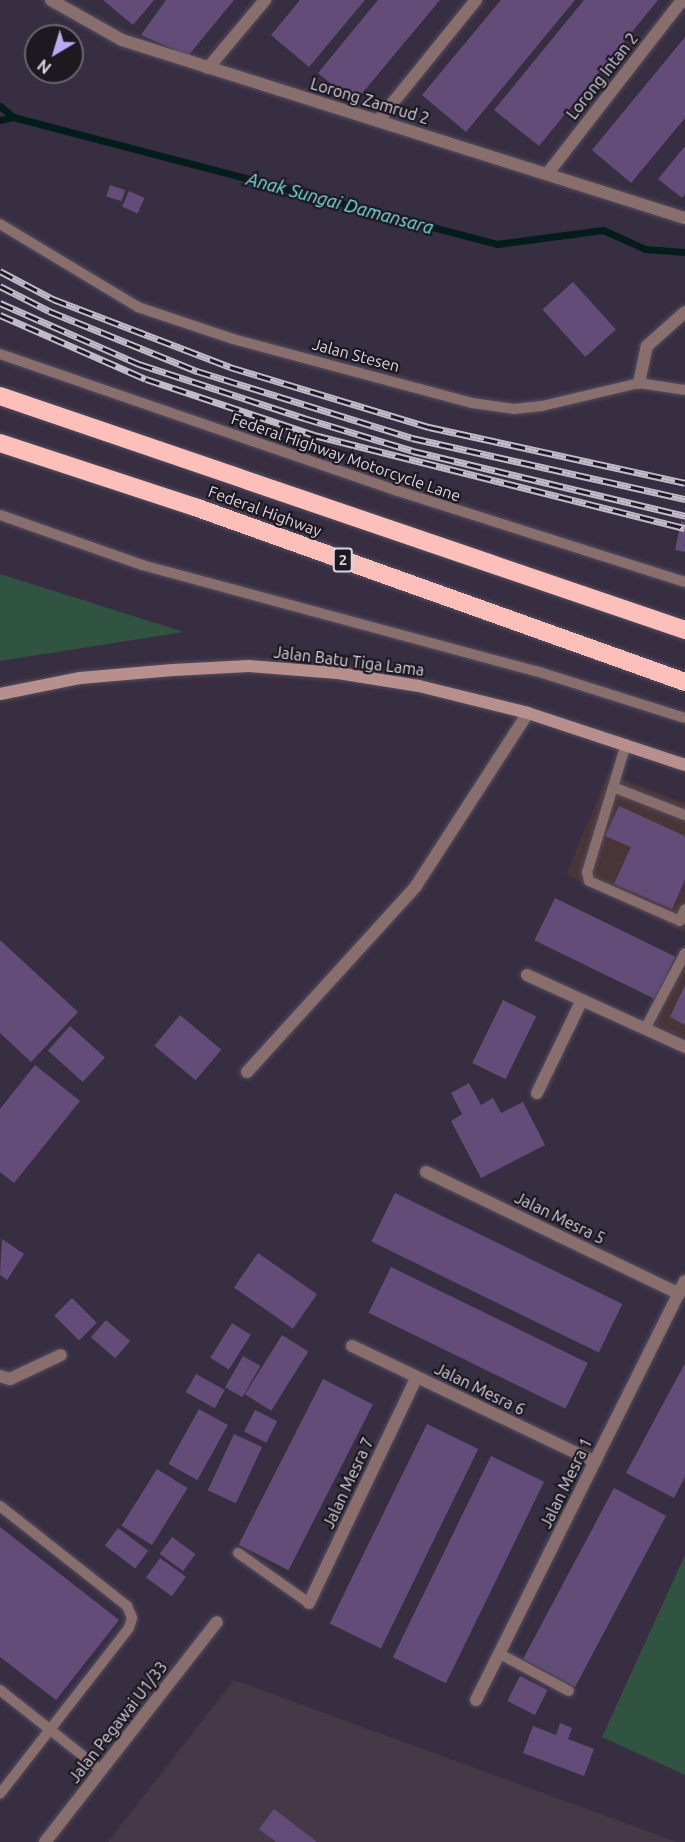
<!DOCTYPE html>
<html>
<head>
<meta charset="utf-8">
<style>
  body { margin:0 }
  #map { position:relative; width:685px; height:1842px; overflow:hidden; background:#372e41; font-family:Ubuntu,sans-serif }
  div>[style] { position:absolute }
  .commercial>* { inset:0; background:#493437 }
  .industrial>* { inset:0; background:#453847 }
  .green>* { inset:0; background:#315341 }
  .stream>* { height:7px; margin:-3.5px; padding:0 3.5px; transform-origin:3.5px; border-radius:3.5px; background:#051c1c }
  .building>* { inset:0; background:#634d78; transform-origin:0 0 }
  .roads { filter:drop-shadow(0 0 2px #544c5e) drop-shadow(0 0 2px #544c5e) }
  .lane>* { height:10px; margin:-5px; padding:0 5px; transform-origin:5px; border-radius:5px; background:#886e6c }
  .street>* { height:12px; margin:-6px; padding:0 6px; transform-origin:6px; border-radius:6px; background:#886e6c }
  .secondary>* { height:12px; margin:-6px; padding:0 6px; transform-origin:6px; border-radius:6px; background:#b78f8c }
  .highway>* { height:18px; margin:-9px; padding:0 9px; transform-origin:9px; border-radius:9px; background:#fdbfba }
  .rail>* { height:7px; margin-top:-3.5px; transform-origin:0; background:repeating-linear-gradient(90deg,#1d1921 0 14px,#c1bbc8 0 28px); box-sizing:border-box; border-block:2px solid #c1bbc8 }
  span { translate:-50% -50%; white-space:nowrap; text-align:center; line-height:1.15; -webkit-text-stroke:4.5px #1d1921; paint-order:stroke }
  .shield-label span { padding:2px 4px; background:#1d1921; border:2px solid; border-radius:4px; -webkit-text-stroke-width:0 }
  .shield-label { font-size:15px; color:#d9d4e0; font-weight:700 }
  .street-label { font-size:16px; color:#d9d4e0 }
  .water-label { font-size:18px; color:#74e4e4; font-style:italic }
  .north { position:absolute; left:24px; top:24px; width:60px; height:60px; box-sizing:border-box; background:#1d1921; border:2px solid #68646d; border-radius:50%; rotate:218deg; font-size:16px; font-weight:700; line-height:24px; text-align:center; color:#d9d4e0 }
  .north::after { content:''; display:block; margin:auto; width:21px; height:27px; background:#baaaf6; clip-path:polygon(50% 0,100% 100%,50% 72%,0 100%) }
</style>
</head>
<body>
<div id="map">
  <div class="commercial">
    <div style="clip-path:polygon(608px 773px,685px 803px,685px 932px,566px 875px)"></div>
    <div style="clip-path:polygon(685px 963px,685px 1038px,654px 1024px)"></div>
  </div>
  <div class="industrial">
    <div style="clip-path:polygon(234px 1680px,677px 1842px,108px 1842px)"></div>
  </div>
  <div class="green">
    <div style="clip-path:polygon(0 574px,184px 632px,0 661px)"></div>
    <div style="clip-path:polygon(685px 1555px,685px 1775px,602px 1737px)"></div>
  </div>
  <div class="stream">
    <div style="left:0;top:106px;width:17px;rotate:40deg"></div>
    <div style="left:13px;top:117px;width:500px;rotate:14.7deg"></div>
    <div style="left:497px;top:244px;width:107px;rotate:-7.5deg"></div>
    <div style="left:603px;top:230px;width:46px;rotate:24.3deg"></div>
    <div style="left:645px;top:249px;width:40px;rotate:4.3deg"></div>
    <div style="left:0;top:120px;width:13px;rotate:-13deg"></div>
  </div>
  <div class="building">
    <div style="clip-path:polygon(103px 0,154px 0,133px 25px)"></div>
    <div style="clip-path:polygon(166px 0,234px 0,188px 56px,141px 35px)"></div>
    <div style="clip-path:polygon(300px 0,365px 0,309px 67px,271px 35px)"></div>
    <div style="clip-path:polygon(378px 0,440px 0,354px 103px,318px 73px)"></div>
    <div style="clip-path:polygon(501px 0,575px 0,466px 132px,422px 95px)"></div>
    <div style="clip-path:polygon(584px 0,658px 0,539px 146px,494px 110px)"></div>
    <div style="clip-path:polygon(685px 37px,685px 118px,631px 183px,592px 150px)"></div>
    <div style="clip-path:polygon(685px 146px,685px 194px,682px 198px,658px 179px)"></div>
    <div style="left:110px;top:185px;width:16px;height:12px;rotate:18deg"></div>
    <div style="left:129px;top:191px;width:17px;height:17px;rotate:24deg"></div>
    <div style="left:573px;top:282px;width:64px;height:41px;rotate:48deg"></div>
    <div style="clip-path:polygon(681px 521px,685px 522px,685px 552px,675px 550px)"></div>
    <div style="clip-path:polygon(619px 806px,685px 836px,685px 879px,672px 909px,614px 884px,631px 847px,605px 836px)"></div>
    <div style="left:555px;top:898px;width:134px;height:47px;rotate:26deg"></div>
    <div style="clip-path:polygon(0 940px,78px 1012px,31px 1062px,0 1033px)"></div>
    <div style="clip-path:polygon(685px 985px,685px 1025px,670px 1017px)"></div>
    <div style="left:503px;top:1000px;width:37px;height:70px;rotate:26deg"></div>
    <div style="left:180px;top:1015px;width:54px;height:40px;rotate:40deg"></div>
    <div style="left:70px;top:1026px;width:47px;height:33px;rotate:42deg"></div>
    <div style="clip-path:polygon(35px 1065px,80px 1101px,14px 1183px,0 1172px,0 1109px)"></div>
    <div style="clip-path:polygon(469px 1083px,481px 1105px,493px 1098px,501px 1113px,523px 1102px,545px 1145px,481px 1178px,451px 1121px,462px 1114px,451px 1093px)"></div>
    <div style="left:395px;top:1193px;width:253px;height:54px;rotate:26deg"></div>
    <div style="clip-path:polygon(2px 1239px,24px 1254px,7px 1280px,0 1275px)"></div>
    <div style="left:258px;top:1253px;width:72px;height:42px;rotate:35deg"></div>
    <div style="left:391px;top:1267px;width:219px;height:51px;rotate:26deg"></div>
    <div style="left:72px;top:1298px;width:35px;height:25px;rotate:45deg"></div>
    <div style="left:106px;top:1320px;width:32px;height:23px;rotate:41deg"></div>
    <div style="left:232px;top:1323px;width:22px;height:41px;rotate:32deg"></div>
    <div style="left:282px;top:1335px;width:31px;height:70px;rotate:32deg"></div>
    <div style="left:243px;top:1356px;width:20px;height:36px;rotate:30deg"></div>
    <div style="clip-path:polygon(685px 1363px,685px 1477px,674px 1498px,626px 1473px)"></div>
    <div style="left:196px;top:1374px;width:33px;height:21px;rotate:29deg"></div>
    <div style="left:323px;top:1379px;width:56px;height:186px;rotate:27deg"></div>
    <div style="left:199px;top:1409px;width:33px;height:63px;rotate:29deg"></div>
    <div style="left:255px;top:1410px;width:25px;height:24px;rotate:27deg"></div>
    <div style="left:427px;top:1424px;width:57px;height:222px;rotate:26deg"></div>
    <div style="left:234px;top:1434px;width:31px;height:62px;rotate:25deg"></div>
    <div style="left:491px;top:1456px;width:59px;height:224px;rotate:26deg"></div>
    <div style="left:157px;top:1469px;width:36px;height:67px;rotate:32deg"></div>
    <div style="left:614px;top:1488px;width:59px;height:194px;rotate:28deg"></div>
    <div style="clip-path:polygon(0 1527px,119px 1620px,56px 1700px,0 1657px)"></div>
    <div style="left:118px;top:1528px;width:38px;height:22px;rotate:37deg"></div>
    <div style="left:172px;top:1537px;width:29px;height:21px;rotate:36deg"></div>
    <div style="left:160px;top:1558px;width:32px;height:24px;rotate:36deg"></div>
    <div style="left:520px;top:1676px;width:31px;height:28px;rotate:27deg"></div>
    <div style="clip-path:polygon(560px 1723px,572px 1728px,568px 1739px,594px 1749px,584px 1776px,523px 1753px,533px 1726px,556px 1735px)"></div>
    <div style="clip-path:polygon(274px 1809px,317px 1842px,276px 1842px,259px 1829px)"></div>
  </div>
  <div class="roads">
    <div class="lane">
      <div style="left:0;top:224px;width:161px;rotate:31deg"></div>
      <div style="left:138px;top:307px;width:100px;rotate:18.6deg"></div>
      <div style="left:233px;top:339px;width:247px;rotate:15deg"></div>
      <div style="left:472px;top:403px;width:42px;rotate:8.1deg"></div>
      <div style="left:514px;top:409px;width:28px;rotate:-6deg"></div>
      <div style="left:542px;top:406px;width:100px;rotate:-13.3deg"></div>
      <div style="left:639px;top:383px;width:47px;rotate:8.7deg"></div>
      <div style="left:0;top:354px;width:421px;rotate:19deg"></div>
      <div style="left:398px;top:491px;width:301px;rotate:17.6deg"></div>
      <div style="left:0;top:515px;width:151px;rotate:19.4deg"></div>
      <div style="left:142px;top:565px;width:408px;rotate:15.1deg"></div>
      <div style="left:536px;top:671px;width:156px;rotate:17.5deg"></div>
      <div style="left:626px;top:744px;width:134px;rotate:106.9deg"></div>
      <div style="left:587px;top:872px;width:9px;rotate:77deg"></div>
      <div style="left:589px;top:881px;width:99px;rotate:23.7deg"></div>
      <div style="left:680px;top:921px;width:13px;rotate:-67deg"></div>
      <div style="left:613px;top:787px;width:77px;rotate:21.3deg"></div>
      <div style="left:645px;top:1029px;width:86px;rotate:-62.2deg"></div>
      <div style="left:0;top:1506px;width:162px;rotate:38.2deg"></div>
      <div style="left:127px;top:1606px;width:13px;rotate:67deg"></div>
      <div style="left:132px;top:1618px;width:10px;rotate:107deg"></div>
      <div style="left:129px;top:1628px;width:210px;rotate:127.9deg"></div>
      <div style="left:238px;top:1553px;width:87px;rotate:35.2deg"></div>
      <div style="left:500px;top:1654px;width:78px;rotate:28.2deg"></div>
      <div style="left:0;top:1690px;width:129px;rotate:38.4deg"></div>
    </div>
    <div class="street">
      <div style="left:51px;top:0;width:81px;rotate:29.4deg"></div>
      <div style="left:122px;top:40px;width:590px;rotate:17.55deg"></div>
      <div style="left:208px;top:68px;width:89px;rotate:-50deg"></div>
      <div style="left:378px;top:121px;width:156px;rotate:-51deg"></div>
      <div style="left:548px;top:173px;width:219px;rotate:-52.2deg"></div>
      <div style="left:639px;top:383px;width:38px;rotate:-78deg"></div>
      <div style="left:647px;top:346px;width:51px;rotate:-41.8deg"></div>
      <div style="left:527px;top:975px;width:174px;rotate:24.5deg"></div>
      <div style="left:247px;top:1072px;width:251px;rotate:-47.7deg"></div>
      <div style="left:416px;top:886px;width:206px;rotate:-57.1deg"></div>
      <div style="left:537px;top:1093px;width:103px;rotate:-64.2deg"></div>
      <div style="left:426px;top:1172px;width:281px;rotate:25.7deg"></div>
      <div style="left:352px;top:1346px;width:269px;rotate:25.5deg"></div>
      <div style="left:0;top:1376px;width:10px;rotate:17deg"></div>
      <div style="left:10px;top:1379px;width:56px;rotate:-25.2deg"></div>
      <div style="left:309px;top:1603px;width:250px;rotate:-64.5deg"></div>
      <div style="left:476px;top:1700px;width:468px;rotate:-63.5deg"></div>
      <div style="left:45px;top:1842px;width:279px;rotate:-52deg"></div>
    </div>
    <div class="secondary">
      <div style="left:0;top:694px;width:82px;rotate:-11.3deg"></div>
      <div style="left:80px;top:678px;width:93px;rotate:-4.9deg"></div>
      <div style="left:173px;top:670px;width:76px;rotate:-3deg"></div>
      <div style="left:249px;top:666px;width:89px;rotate:4.5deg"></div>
      <div style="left:338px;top:673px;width:82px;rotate:9.1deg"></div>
      <div style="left:419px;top:686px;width:112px;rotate:13.9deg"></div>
      <div style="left:528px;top:713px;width:165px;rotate:18.3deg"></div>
    </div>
    <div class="highway">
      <div style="left:0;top:396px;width:724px;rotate:18.86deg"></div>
      <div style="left:0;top:443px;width:205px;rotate:18.2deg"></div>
      <div style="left:195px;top:507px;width:520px;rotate:19.65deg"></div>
    </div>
  </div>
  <div class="rail">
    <div style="left:0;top:271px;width:60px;rotate:27.8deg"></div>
    <div style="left:53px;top:299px;width:190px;rotate:21deg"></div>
    <div style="left:230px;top:367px;width:208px;rotate:16.8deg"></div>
    <div style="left:429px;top:427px;width:262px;rotate:12.3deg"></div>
    <div style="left:0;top:286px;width:55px;rotate:27deg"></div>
    <div style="left:49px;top:311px;width:160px;rotate:22.1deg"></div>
    <div style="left:197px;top:371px;width:225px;rotate:17.3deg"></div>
    <div style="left:412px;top:438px;width:280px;rotate:12.6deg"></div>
    <div style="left:0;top:303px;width:152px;rotate:23.7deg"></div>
    <div style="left:139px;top:364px;width:174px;rotate:18.1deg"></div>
    <div style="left:304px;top:418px;width:114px;rotate:16.8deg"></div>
    <div style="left:413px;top:451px;width:280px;rotate:13.4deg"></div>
    <div style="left:0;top:315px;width:159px;rotate:23.7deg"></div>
    <div style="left:146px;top:379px;width:177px;rotate:18.4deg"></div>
    <div style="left:314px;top:435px;width:382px;rotate:14.1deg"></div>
  </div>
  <div class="shield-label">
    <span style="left:343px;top:560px">2</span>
  </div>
  <div class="street-label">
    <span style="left:602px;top:76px;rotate:-52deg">Lorong Intan 2</span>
    <span style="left:370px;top:101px;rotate:17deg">Lorong Zamrud 2</span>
    <span style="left:356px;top:355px;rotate:15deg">Jalan Stesen</span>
    <span style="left:346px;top:457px;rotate:19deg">Federal Highway Motorcycle Lane</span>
    <span style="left:265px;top:511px;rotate:20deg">Federal Highway</span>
    <span style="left:349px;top:661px;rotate:7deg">Jalan Batu Tiga Lama</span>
    <span style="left:560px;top:1218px;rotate:26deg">Jalan Mesra 5</span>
    <span style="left:480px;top:1389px;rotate:26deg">Jalan Mesra 6</span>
    <span style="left:348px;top:1483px;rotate:-65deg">Jalan Mesra 7</span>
    <span style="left:566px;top:1483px;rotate:-64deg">Jalan Mesra 1</span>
    <span style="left:118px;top:1722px;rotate:-52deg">Jalan Pegawai U1/33</span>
  </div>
  <div class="water-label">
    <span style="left:340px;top:203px;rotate:15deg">Anak Sungai Damansara</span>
  </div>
  <div class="north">N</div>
</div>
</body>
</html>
